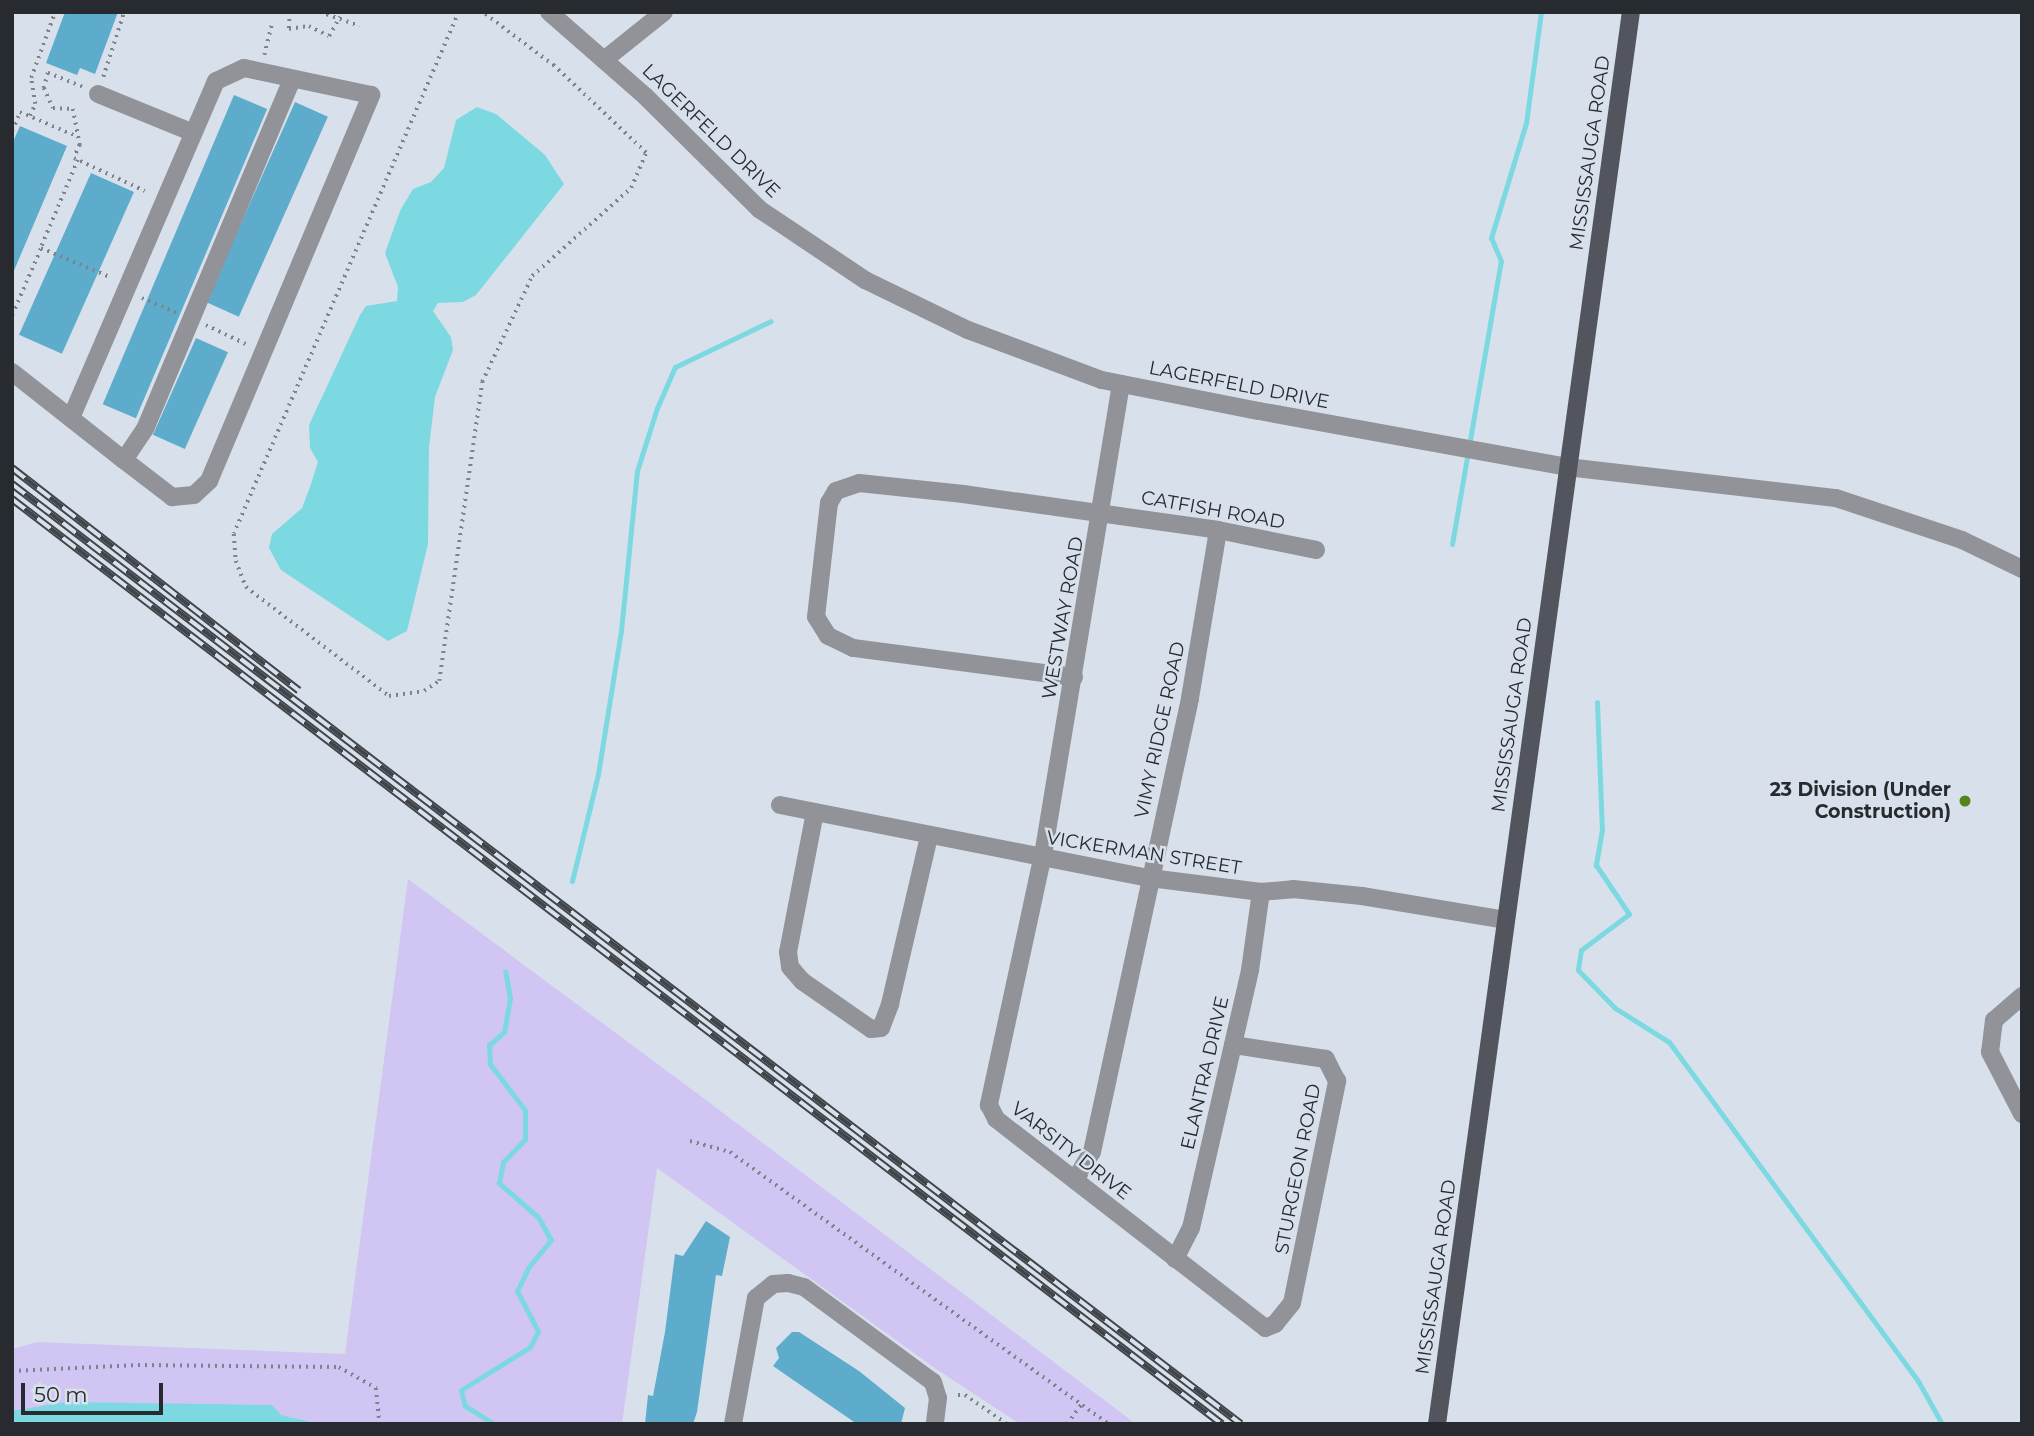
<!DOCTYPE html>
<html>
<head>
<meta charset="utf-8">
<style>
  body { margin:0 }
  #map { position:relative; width:2034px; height:1436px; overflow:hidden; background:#d8e1eb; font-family:Montserrat,sans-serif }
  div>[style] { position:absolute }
  .green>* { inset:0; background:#d1c5f3 }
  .water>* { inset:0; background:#7cd9e1 }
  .stream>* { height:5px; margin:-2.5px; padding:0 2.5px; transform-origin:2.5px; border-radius:2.5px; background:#7cd9e1 }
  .building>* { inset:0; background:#5eaccb; transform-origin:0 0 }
  .path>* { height:3.5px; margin-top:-1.75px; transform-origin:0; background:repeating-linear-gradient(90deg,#7d838a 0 2px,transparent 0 7px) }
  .minor>* { height:18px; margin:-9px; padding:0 9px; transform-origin:9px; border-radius:9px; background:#929398 }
  .major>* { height:18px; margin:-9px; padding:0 9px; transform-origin:9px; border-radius:9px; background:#52555d }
  .rail>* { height:8px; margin-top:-4px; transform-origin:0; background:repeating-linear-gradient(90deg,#d8e1eb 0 16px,#41454a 0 32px); box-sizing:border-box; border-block:2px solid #41454a }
  .dots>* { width:19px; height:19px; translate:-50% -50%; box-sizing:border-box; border:4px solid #d8e1eb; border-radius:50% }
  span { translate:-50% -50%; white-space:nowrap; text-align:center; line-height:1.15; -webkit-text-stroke:5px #d8e1eb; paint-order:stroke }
  .street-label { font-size:19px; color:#272a2e }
  .poi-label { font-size:19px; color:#272a2e; font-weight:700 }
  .right { translate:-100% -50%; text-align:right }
  .frame { position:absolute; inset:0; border:14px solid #272a2e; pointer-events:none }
  .scale { position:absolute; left:21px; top:1383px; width:142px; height:32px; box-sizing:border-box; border:4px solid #272a2e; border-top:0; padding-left:9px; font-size:21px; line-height:24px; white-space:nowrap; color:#272a2e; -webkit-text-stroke:5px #d8e1eb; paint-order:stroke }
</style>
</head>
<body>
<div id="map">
  <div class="green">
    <div style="clip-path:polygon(408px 879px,698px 1094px,1136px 1424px,1020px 1424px,936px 1369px,657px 1168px,622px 1424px,12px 1424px,12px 1349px,37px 1342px,345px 1354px)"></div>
  </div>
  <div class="water">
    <div style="clip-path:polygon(477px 107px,496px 114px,545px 155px,564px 184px,476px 295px,463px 302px,438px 303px,433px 311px,451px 337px,453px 350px,435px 397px,429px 447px,428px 544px,407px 631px,388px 641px,281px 570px,269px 548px,272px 534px,302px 508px,310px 487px,318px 462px,310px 448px,309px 425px,360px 315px,366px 306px,397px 301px,398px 287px,385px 253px,400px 211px,413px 189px,431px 182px,444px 168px,456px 120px)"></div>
    <div style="clip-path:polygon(66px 1402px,272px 1405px,281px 1415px,319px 1424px,12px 1424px,12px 1411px)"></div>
  </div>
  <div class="stream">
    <div style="left:1452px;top:544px;width:287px;rotate:-80.2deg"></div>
    <div style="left:1501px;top:261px;width:25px;rotate:-113deg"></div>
    <div style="left:1491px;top:238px;width:120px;rotate:-73.1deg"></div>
    <div style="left:1526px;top:123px;width:112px;rotate:-82.3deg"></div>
    <div style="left:1597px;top:702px;width:128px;rotate:87.8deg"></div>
    <div style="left:1602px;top:830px;width:36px;rotate:100deg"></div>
    <div style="left:1596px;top:865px;width:59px;rotate:56deg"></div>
    <div style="left:1629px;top:914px;width:60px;rotate:143.1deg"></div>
    <div style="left:1581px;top:950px;width:20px;rotate:99deg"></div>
    <div style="left:1578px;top:970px;width:53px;rotate:45.8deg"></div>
    <div style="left:1615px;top:1008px;width:64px;rotate:32.2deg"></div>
    <div style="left:1669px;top:1042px;width:421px;rotate:53.7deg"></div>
    <div style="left:1918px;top:1381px;width:49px;rotate:60.8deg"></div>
    <div style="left:572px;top:881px;width:110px;rotate:-76.3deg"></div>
    <div style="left:598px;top:774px;width:145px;rotate:-80.9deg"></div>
    <div style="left:621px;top:631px;width:161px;rotate:-84.3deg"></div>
    <div style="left:637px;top:471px;width:66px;rotate:-72.4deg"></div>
    <div style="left:657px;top:408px;width:45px;rotate:-66.3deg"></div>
    <div style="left:675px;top:367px;width:106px;rotate:-25.6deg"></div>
    <div style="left:494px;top:1424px;width:34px;rotate:-148deg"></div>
    <div style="left:465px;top:1406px;width:16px;rotate:-104deg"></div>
    <div style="left:461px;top:1390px;width:81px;rotate:-31.9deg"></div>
    <div style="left:530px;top:1347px;width:18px;rotate:-63deg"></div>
    <div style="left:538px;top:1331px;width:45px;rotate:-117.7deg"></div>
    <div style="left:517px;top:1291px;width:25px;rotate:-64deg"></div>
    <div style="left:528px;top:1268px;width:36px;rotate:-51deg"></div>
    <div style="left:551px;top:1240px;width:26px;rotate:-119deg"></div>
    <div style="left:538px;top:1217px;width:52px;rotate:-138.9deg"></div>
    <div style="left:499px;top:1183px;width:21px;rotate:-79deg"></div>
    <div style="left:503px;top:1162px;width:32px;rotate:-46deg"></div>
    <div style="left:525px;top:1139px;width:29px;rotate:-90deg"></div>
    <div style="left:525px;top:1110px;width:58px;rotate:-127.3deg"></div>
    <div style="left:490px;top:1064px;width:19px;rotate:-93deg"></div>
    <div style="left:489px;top:1045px;width:20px;rotate:-41deg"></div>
    <div style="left:504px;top:1032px;width:35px;rotate:-80deg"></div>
    <div style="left:510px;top:998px;width:27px;rotate:-100deg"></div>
  </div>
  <div class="building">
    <div style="clip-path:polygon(65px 12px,118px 12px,95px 74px,80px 68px,77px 75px,46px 63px)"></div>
    <div style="left:234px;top:95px;width:36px;height:336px;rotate:23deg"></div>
    <div style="left:295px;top:102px;width:36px;height:219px;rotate:24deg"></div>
    <div style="clip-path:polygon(20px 126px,67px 146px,13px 273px,12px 144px)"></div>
    <div style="left:91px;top:173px;width:47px;height:177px;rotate:24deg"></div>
    <div style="left:196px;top:338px;width:35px;height:106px;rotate:24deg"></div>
    <div style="clip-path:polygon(706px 1221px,730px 1237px,722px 1276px,716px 1275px,697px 1412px,693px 1424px,645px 1424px,648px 1395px,653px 1396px,665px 1332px,675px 1254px,683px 1256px)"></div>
    <div style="clip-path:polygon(792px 1332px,799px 1332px,859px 1371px,905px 1408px,901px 1424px,857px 1424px,773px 1366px,779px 1358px,776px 1348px)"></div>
  </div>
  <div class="path">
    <div style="left:290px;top:12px;width:17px;rotate:93deg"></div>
    <div style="left:289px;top:29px;width:20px;rotate:-9deg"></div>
    <div style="left:309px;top:26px;width:22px;rotate:27deg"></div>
    <div style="left:329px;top:36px;width:22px;rotate:-60deg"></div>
    <div style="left:320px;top:12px;width:42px;rotate:19.3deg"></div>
    <div style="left:459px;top:12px;width:568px;rotate:113.32deg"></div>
    <div style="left:234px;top:534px;width:27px;rotate:86deg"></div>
    <div style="left:236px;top:561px;width:28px;rotate:69deg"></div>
    <div style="left:246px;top:587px;width:180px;rotate:37.3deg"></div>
    <div style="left:389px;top:696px;width:35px;rotate:-8deg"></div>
    <div style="left:424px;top:691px;width:18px;rotate:-34deg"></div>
    <div style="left:439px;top:681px;width:302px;rotate:-81.8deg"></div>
    <div style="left:482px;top:382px;width:117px;rotate:-64.7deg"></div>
    <div style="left:532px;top:276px;width:132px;rotate:-41.6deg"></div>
    <div style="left:631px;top:188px;width:38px;rotate:-67deg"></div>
    <div style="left:646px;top:153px;width:127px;rotate:-136.6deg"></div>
    <div style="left:554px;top:66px;width:90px;rotate:-143.1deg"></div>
    <div style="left:264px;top:55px;width:30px;rotate:-76deg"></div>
    <div style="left:103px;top:77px;width:68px;rotate:-72.1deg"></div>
    <div style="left:82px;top:87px;width:37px;rotate:-158deg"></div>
    <div style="left:48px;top:73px;width:16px;rotate:105deg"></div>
    <div style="left:44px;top:88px;width:22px;rotate:66deg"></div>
    <div style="left:53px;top:108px;width:20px;rotate:3deg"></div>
    <div style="left:73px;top:109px;width:37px;rotate:79deg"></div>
    <div style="left:80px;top:145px;width:14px;rotate:115deg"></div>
    <div style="left:74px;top:158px;width:78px;rotate:24.9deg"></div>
    <div style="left:30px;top:116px;width:13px;rotate:-67deg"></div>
    <div style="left:35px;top:104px;width:26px;rotate:-99deg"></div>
    <div style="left:31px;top:78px;width:70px;rotate:-70deg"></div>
    <div style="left:12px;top:131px;width:21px;rotate:-67deg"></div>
    <div style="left:20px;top:112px;width:61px;rotate:23.2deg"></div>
    <div style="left:78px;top:160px;width:95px;rotate:112.8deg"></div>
    <div style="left:41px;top:248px;width:75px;rotate:22.8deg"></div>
    <div style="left:142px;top:298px;width:38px;rotate:23deg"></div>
    <div style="left:12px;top:315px;width:73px;rotate:-66.6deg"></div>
    <div style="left:206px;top:325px;width:44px;rotate:25.4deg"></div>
    <div style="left:690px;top:1141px;width:41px;rotate:15.4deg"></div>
    <div style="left:730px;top:1152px;width:467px;rotate:35.7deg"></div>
    <div style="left:12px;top:1371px;width:126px;rotate:-2.7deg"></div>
    <div style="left:138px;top:1365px;width:201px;rotate:0.6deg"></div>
    <div style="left:339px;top:1367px;width:43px;rotate:29.6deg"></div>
    <div style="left:376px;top:1388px;width:36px;rotate:84deg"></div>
    <div style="left:958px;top:1395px;width:7px"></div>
    <div style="left:965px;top:1395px;width:51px;rotate:34.6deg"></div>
    <div style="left:1067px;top:1424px;width:26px;rotate:-54deg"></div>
  </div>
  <div class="minor">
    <div style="left:549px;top:12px;width:128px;rotate:41.2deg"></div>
    <div style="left:645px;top:96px;width:161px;rotate:44.7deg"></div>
    <div style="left:759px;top:209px;width:128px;rotate:33.8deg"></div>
    <div style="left:865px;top:280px;width:114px;rotate:25.9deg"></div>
    <div style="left:968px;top:330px;width:143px;rotate:20.5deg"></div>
    <div style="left:1102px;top:380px;width:160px;rotate:11.2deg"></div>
    <div style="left:1259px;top:411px;width:313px;rotate:10.3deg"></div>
    <div style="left:1567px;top:467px;width:271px;rotate:6.6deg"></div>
    <div style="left:1836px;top:498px;width:133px;rotate:18.4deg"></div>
    <div style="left:1962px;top:540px;width:67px;rotate:25.8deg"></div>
    <div style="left:604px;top:60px;width:77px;rotate:-38.7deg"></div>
    <div style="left:98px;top:94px;width:100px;rotate:22.2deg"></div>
    <div style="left:12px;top:372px;width:142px;rotate:38.2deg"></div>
    <div style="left:124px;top:460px;width:61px;rotate:37.6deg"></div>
    <div style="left:172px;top:497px;width:22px;rotate:-5deg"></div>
    <div style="left:194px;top:495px;width:21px;rotate:-43deg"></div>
    <div style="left:209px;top:481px;width:419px;rotate:-67.2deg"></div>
    <div style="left:371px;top:95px;width:130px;rotate:-168deg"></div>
    <div style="left:244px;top:68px;width:31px;rotate:155deg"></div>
    <div style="left:216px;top:81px;width:367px;rotate:113.3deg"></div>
    <div style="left:1121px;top:384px;width:482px;rotate:99.4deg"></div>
    <div style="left:1042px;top:859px;width:252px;rotate:102.2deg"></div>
    <div style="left:989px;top:1105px;width:16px;rotate:63deg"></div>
    <div style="left:996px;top:1119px;width:341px;rotate:37.8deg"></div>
    <div style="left:1265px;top:1328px;width:11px;rotate:-22deg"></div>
    <div style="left:1275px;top:1324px;width:27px;rotate:-51deg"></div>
    <div style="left:1292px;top:1303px;width:227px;rotate:-78.5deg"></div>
    <div style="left:1337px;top:1081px;width:25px;rotate:-117deg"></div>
    <div style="left:1326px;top:1059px;width:94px;rotate:-171.4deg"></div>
    <div style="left:124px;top:460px;width:37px;rotate:-56deg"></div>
    <div style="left:145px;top:429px;width:379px;rotate:-67.2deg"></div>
    <div style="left:1074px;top:677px;width:223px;rotate:-172.5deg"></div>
    <div style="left:853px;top:648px;width:28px;rotate:-154deg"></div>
    <div style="left:828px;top:636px;width:22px;rotate:-122deg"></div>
    <div style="left:816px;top:617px;width:115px;rotate:-83.5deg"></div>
    <div style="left:829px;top:503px;width:14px;rotate:-60deg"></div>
    <div style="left:836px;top:491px;width:24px;rotate:-19deg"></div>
    <div style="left:859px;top:483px;width:105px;rotate:6deg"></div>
    <div style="left:963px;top:494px;width:258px;rotate:8deg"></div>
    <div style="left:1218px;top:530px;width:100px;rotate:11.5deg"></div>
    <div style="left:780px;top:805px;width:377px;rotate:11.2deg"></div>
    <div style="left:1150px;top:878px;width:112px;rotate:7.2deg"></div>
    <div style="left:1261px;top:892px;width:32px;rotate:-5deg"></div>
    <div style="left:1293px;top:889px;width:69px;rotate:5.8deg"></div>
    <div style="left:1362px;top:896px;width:145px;rotate:9.5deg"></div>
    <div style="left:815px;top:812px;width:143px;rotate:100.9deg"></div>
    <div style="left:788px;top:952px;width:15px;rotate:82deg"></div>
    <div style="left:790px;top:967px;width:18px;rotate:49deg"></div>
    <div style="left:802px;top:981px;width:84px;rotate:34.8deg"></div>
    <div style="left:871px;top:1029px;width:10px;rotate:-6deg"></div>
    <div style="left:881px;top:1028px;width:26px;rotate:-69deg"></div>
    <div style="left:890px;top:1004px;width:172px;rotate:-76.9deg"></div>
    <div style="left:2022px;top:996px;width:37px;rotate:139deg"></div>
    <div style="left:1994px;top:1020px;width:32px;rotate:97deg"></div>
    <div style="left:1990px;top:1052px;width:70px;rotate:62.7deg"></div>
    <div style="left:1075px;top:1180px;width:33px;rotate:-59deg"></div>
    <div style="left:1092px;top:1152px;width:464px;rotate:-77.8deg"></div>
    <div style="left:1190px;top:698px;width:170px;rotate:-80.5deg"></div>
    <div style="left:1175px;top:1259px;width:35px;rotate:-63deg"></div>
    <div style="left:1191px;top:1228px;width:265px;rotate:-77.1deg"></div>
    <div style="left:1250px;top:970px;width:79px;rotate:-82deg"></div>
    <div style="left:733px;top:1424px;width:128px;rotate:-79.7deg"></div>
    <div style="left:756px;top:1298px;width:22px;rotate:-39deg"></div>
    <div style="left:773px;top:1284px;width:15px;rotate:-4deg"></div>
    <div style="left:788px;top:1283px;width:16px;rotate:14deg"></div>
    <div style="left:804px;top:1287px;width:160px;rotate:36.4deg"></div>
    <div style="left:933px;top:1382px;width:17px;rotate:73deg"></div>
    <div style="left:938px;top:1398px;width:26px;rotate:97deg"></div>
  </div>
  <div class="major">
    <div style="left:1437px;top:1424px;width:1425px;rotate:-82.18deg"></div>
  </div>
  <div class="rail">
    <div style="left:12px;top:468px;width:363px;rotate:37.8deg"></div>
    <div style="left:12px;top:484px;width:1547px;rotate:37.41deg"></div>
    <div style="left:12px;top:499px;width:1523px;rotate:37.4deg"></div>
  </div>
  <div class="dots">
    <div style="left:1965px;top:801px;background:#538518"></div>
  </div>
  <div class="street-label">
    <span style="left:711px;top:131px;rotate:44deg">LAGERFELD DRIVE</span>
    <span style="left:1590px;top:153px;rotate:-82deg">MISSISSAUGA ROAD</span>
    <span style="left:1239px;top:385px;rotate:11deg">LAGERFELD DRIVE</span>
    <span style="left:1213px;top:510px;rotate:10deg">CATFISH ROAD</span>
    <span style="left:1063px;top:618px;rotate:-80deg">WESTWAY ROAD</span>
    <span style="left:1512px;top:715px;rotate:-82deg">MISSISSAUGA ROAD</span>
    <span style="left:1160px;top:730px;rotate:-78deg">VIMY RIDGE ROAD</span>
    <span style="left:1144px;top:853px;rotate:9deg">VICKERMAN STREET</span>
    <span style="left:1205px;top:1073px;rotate:-77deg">ELANTRA DRIVE</span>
    <span style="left:1071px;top:1151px;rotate:38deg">VARSITY DRIVE</span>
    <span style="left:1298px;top:1169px;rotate:-79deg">STURGEON ROAD</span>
    <span style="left:1436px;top:1277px;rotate:-82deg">MISSISSAUGA ROAD</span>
  </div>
  <div class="poi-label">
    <span class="right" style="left:1951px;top:801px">23 Division (Under<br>Construction)</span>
  </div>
  <div class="frame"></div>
  <div class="scale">50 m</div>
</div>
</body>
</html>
